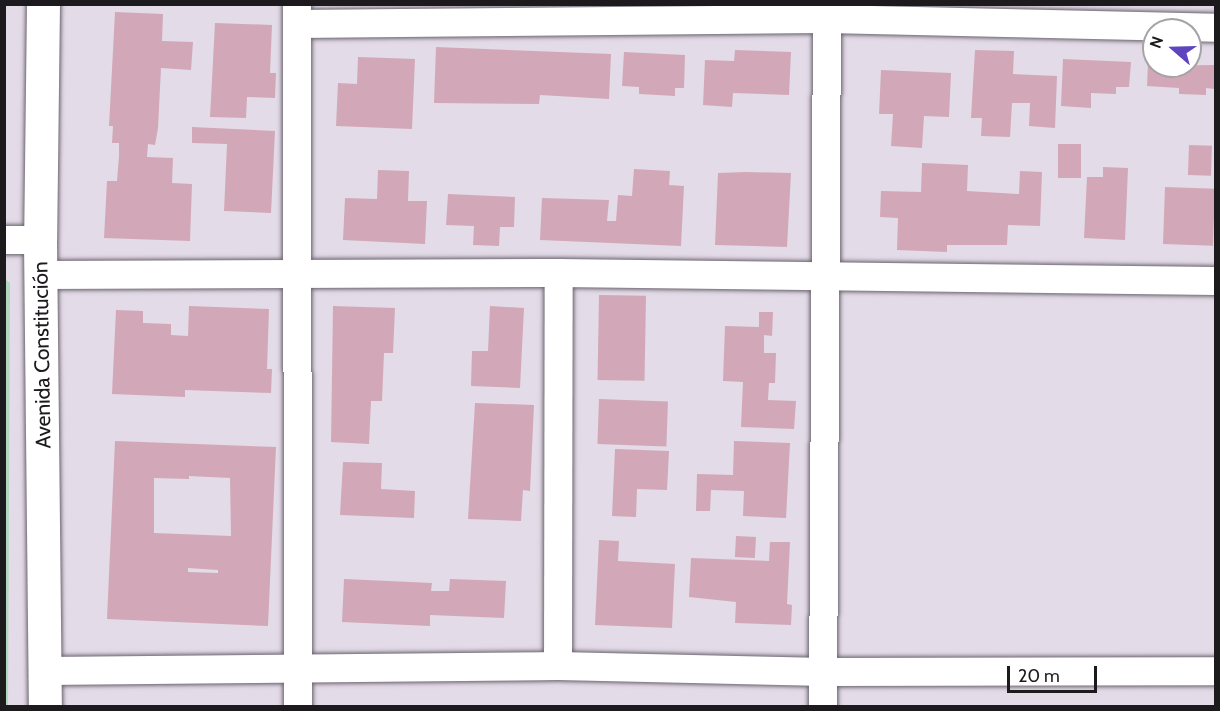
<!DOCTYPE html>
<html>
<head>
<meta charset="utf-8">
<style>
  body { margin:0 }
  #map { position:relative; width:1220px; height:711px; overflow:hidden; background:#e3dbe7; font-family:Cabin,sans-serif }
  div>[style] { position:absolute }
  .green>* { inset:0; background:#b2d7c0 }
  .building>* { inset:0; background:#d2a8b8; transform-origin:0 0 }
  .roads { filter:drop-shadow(0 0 2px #6b646f) drop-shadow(0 0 2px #6b646f) }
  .minor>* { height:28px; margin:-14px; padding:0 14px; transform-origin:14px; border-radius:14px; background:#fff }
  .primary>* { height:33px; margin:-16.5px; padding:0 16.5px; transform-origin:16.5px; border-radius:16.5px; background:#fff }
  span { translate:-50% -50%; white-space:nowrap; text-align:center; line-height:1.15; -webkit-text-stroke:5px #fff; paint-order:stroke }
  .street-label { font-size:21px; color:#1d1a1e }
  .frame { position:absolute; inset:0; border:6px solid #1d1a1e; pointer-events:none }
  .north { position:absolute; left:1142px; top:18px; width:60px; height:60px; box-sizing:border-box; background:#fff; border:2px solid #a5a3a5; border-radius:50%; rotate:290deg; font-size:16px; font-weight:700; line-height:24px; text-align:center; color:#1d1a1e }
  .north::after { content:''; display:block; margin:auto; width:21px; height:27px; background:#5e45be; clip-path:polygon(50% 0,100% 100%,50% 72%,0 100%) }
  .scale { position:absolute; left:1007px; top:666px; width:90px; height:27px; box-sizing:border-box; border:3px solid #1d1a1e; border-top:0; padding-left:8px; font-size:18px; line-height:21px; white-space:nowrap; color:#1d1a1e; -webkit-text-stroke:4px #fff; paint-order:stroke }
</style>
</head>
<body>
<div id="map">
  <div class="green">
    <div style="clip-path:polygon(5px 279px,10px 283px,8px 706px,4px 706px)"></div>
  </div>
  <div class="building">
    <div style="clip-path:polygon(115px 12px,163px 14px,162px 41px,193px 42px,191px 70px,161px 68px,158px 128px,155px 145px,148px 144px,147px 157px,173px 158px,172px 183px,192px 184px,190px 241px,104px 238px,107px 181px,117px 181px,119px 156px,119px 143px,112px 143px,113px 126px,109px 126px)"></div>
    <div style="clip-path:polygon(215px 23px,272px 25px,270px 73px,276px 73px,275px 98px,247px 97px,246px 118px,210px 117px)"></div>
    <div style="clip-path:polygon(436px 47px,611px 54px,609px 99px,540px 95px,539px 104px,434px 103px)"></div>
    <div style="clip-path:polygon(735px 50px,791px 52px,789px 95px,733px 93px,732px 107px,703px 105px,705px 60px,734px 61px)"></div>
    <div style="clip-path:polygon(975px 50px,1014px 51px,1013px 74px,1057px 76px,1055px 128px,1029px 126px,1030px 103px,1012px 103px,1010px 137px,981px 136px,982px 118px,971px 118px)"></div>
    <div style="clip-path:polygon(624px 52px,685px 55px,684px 88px,675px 88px,675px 96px,639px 94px,639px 87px,622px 86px)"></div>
    <div style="clip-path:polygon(358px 57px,415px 59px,412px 129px,336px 126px,338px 83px,357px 84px)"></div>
    <div style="clip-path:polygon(1063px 59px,1131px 62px,1129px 87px,1116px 87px,1116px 94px,1091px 93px,1091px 108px,1061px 106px)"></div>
    <div style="clip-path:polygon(1148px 62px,1154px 62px,1154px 66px,1215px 65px,1215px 89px,1206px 88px,1206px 95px,1179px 94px,1179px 88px,1147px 86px)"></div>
    <div style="clip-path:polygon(881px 70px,951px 73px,949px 117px,924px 116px,922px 148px,891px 146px,893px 114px,879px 114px)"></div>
    <div style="clip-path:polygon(192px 127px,275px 131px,271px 213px,224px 211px,227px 144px,192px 143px)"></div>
    <div style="left:1058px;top:144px;width:23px;height:34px"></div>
    <div style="left:1189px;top:145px;width:23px;height:30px;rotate:2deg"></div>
    <div style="clip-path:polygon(922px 163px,968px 165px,967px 191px,1019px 194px,1020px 171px,1042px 172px,1040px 226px,1008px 225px,1007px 245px,947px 245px,947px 252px,897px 250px,898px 218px,880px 217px,881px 191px,921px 192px)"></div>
    <div style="clip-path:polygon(1103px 167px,1128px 168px,1125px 240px,1084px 238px,1087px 177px,1103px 177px)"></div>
    <div style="clip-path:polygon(634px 169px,670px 171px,669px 185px,684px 186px,681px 246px,540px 240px,542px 198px,609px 200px,607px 221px,616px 221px,618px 195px,632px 196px)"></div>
    <div style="clip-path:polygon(378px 170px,409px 171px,408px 201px,427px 201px,425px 244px,343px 240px,345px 198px,377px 199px)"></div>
    <div style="clip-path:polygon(746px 172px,791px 173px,787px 247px,715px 245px,718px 173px)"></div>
    <div style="left:1165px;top:187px;width:50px;height:57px;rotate:2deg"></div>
    <div style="clip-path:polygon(448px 194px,515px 197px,514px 227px,500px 227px,499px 246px,473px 245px,474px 226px,446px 225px)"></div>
    <div style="left:599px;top:295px;width:47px;height:85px;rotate:1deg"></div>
    <div style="clip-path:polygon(189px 306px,269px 309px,267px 369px,272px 369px,271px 393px,185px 390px,185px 397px,112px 394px,116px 310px,143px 311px,143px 323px,171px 324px,171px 335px,188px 336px)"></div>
    <div style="clip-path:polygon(333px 306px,395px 308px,393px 353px,384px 353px,382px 401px,371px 401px,369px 444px,331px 442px)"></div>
    <div style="clip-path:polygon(490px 306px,524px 308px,520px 388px,471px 386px,472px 351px,488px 351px)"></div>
    <div style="clip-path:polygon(759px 312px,773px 312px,772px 336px,764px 335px,764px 353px,776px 353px,775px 383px,769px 383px,768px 400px,796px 401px,794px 429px,741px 427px,743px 382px,723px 381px,725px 326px,759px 327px)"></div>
    <div style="left:599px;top:399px;width:69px;height:45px;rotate:2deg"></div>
    <div style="clip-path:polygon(475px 403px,534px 405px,530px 491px,523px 490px,521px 521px,468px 519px)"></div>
    <div style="clip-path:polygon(evenodd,115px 441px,276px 447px,268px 626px,107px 619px,115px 441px,189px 476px,230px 478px,231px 536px,154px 533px,154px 478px,189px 479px,189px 476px,115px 441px,188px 568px,218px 570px,218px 573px,188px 572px,188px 568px)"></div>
    <div style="clip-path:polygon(734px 441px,790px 443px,786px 518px,743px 516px,744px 491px,711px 490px,710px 511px,696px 511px,697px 474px,733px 475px)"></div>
    <div style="clip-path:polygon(615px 449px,669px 451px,667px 490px,637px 489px,636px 517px,612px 516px)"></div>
    <div style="clip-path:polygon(343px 462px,382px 463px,381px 489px,415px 491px,414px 518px,340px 515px)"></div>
    <div style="left:736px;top:536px;width:20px;height:21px;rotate:3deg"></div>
    <div style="clip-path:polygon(599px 540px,619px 541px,618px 561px,675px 564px,672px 628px,595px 625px)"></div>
    <div style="clip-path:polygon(770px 542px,790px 542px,787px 604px,792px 605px,791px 625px,735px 623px,736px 602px,689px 597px,691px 558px,769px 561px)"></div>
    <div style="clip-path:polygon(344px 579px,432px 583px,431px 591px,449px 591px,450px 579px,506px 581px,504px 618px,430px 615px,430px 626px,342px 622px)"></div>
  </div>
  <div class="roads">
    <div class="minor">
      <div style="left:297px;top:7px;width:699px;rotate:89.92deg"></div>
      <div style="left:297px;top:24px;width:530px;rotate:-0.54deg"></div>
      <div style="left:827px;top:19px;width:389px;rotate:1.3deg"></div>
      <div style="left:4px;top:240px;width:36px"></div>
      <div style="left:42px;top:275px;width:517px;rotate:-0.22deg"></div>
      <div style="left:559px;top:273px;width:657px;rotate:0.7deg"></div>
      <div style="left:558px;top:666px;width:393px;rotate:-89.9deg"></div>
      <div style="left:45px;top:671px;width:513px;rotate:-0.56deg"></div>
      <div style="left:558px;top:666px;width:267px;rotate:1.3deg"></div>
      <div style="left:825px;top:672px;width:391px;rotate:-0.1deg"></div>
      <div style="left:823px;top:706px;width:702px;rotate:-89.67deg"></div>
    </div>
    <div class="primary">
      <div style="left:43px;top:4px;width:236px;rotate:90.7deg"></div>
      <div style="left:40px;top:240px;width:466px;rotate:89.4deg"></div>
    </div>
  </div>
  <div class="street-label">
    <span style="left:42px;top:355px;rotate:-91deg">Avenida Constitución</span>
  </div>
  <div class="frame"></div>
  <div class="north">N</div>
  <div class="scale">20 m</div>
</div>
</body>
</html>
